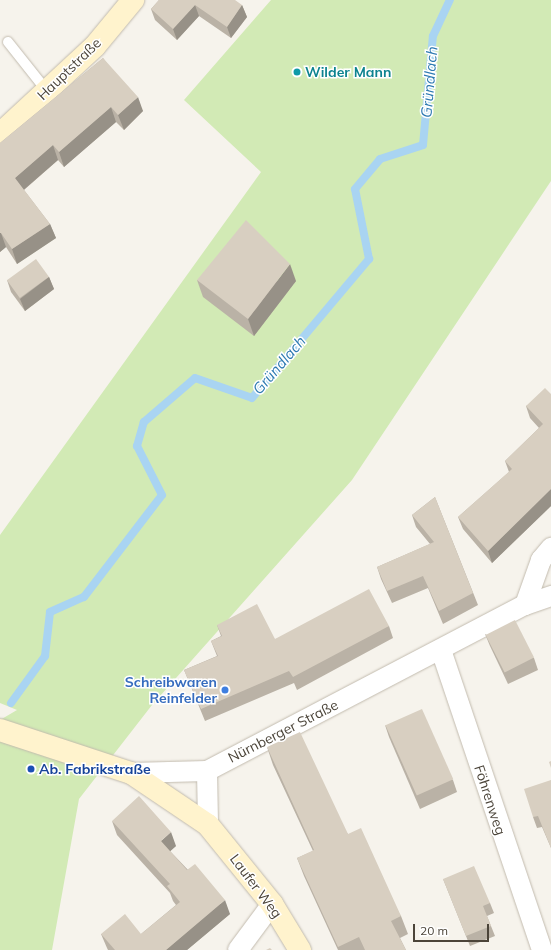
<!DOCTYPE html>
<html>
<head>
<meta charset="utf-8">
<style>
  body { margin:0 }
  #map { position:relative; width:551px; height:950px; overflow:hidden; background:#f6f3ec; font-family:Mulish,sans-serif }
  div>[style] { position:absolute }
  .green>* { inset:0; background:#d2eab5 }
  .stream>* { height:8px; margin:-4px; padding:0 4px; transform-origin:4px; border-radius:4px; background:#a9d4f2 }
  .roads { filter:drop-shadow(0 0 1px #c2bbae) drop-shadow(0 0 1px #c2bbae) }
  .lane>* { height:10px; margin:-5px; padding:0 5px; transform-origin:5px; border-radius:5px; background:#fff }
  .street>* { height:20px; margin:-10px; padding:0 10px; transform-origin:10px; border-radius:10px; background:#fff }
  .secondary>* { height:22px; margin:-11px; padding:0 11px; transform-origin:11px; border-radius:11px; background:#fff3cd }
  .wall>* { inset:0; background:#bab2a6 }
  .shaded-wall>* { inset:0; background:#979187 }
  .building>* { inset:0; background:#d8cfc1; transform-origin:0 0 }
  .dots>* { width:11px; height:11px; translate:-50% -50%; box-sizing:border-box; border:2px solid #fff; border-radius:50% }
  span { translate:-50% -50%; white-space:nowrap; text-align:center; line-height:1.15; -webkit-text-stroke:3px #fff; paint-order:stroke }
  .street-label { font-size:14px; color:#4b4439 }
  .culture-label { font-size:14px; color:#0d838f; font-weight:700 }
  .left { translate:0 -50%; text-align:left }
  .shop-label { font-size:14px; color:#366cbe; font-weight:700 }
  .right { translate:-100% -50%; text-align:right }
  .transit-label { font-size:14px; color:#164399; font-weight:700 }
  .water-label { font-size:15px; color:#2e7ab2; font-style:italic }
  .scale { position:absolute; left:413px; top:924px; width:76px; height:18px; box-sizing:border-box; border:2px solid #4b4439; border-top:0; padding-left:5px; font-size:12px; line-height:14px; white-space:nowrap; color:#4b4439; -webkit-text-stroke:3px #fff; paint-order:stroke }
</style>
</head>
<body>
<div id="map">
  <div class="green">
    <div style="clip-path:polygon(271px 0,551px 0,551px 181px,352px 480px,152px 705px,79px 799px,52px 950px,0 950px,0 720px,17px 710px,0 703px,0 535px,261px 172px,184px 100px)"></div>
  </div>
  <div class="stream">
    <div style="left:11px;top:703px;width:58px;rotate:-54.1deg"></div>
    <div style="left:45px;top:656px;width:44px;rotate:-83.5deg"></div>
    <div style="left:50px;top:612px;width:37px;rotate:-24deg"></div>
    <div style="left:84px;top:597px;width:128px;rotate:-52.6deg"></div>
    <div style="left:162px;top:495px;width:55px;rotate:-117deg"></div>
    <div style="left:137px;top:446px;width:25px;rotate:-74deg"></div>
    <div style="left:144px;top:422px;width:67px;rotate:-40.8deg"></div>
    <div style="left:195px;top:378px;width:60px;rotate:19.3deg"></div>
    <div style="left:252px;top:398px;width:182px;rotate:-49.9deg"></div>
    <div style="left:369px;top:259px;width:71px;rotate:-101.3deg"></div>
    <div style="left:355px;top:189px;width:39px;rotate:-50deg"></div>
    <div style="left:380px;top:159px;width:45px;rotate:-18deg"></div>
    <div style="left:423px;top:145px;width:109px;rotate:-84.8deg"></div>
    <div style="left:433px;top:36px;width:40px;rotate:-65deg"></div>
  </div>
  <div class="roads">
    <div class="lane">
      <div style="left:8px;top:42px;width:63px;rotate:51.5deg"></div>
    </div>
    <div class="street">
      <div style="left:525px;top:605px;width:48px;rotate:-70.4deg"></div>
      <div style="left:541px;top:560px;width:16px;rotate:-50deg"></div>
      <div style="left:441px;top:650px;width:317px;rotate:71.4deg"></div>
      <div style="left:207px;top:771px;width:54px;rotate:88.9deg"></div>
      <div style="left:131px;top:773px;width:76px;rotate:-1.5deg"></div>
      <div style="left:207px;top:771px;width:359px;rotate:-27.6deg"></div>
      <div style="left:525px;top:605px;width:28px;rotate:-19deg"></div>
      <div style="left:238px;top:950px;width:57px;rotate:-53.5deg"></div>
    </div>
    <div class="secondary">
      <div style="left:0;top:134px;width:129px;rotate:-42.8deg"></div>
      <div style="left:95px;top:46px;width:60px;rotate:-50.4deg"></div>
      <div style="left:0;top:730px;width:138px;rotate:18.2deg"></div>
      <div style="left:131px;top:773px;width:93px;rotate:34deg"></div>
      <div style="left:208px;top:825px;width:102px;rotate:51deg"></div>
      <div style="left:272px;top:904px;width:54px;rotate:58.7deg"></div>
    </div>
  </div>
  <div class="wall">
    <div style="clip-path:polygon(159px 0,242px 5px,247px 17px,231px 38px,199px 16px,177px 40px,155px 20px,151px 9px)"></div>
    <div style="clip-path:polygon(103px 58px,143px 111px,124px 130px,116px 122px,64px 167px,58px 160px,24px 190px,50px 224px,56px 238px,17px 264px,6px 247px,0 252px,0 143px)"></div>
    <div style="clip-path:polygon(49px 277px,54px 289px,25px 311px,11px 292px,7px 280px)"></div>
    <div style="clip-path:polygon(197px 280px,296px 281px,254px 336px,203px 297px)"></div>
    <div style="clip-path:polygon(551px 394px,551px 506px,492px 563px,463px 529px,458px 517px,509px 472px,505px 461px,539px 428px,530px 418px,526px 406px)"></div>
    <div style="clip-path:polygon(435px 497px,478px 605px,443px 624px,428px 588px,392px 603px,381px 579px,377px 567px,430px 544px,416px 527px,412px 515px)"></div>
    <div style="clip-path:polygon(217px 625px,275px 639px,389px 626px,393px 638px,297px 690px,294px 683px,205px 721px,189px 682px,184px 670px,217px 656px,211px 641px,221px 636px)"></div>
    <div style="clip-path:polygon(485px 634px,534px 658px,538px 670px,508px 684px,490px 646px)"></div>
    <div style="clip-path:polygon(385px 725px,453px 780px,457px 792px,420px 809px,389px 737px)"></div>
    <div style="clip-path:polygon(267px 747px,348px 834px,401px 916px,408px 934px,400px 938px,406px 950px,338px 950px,304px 876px,297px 858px,313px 851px,273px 765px)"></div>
    <div style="clip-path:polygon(551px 780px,551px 848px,542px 827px,537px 828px,533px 817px)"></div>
    <div style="clip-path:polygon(112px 821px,176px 846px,170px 851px,230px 914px,187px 950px,108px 950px,107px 948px,101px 934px,141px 934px,176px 905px,173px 901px,170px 893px,117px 835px)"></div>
    <div style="clip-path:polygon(443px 879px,490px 903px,494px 913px,487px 916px,495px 936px,470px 946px)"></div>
  </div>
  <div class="shaded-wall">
    <div style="clip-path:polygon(195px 5px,199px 16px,177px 40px,173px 29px)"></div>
    <div style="clip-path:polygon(242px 5px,247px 17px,231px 38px,227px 27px)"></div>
    <div style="clip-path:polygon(138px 97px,143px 111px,124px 130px,118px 115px)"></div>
    <div style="clip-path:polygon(111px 107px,116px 122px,64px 167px,59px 152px)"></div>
    <div style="clip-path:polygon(53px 145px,58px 160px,20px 193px,15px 178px)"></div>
    <div style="clip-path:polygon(50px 224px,56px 238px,17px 264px,12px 249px)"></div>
    <div style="clip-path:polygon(0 233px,1px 233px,6px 247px,0 252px)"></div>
    <div style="clip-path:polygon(290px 264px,296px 281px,254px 336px,248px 319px)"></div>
    <div style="clip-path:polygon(49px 277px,54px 289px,25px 311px,20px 299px)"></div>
    <div style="clip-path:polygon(551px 489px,551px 506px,492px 563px,488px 551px)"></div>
    <div style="clip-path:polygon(171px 832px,176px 846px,166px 855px,161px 841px)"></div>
    <div style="clip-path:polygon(225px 900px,230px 914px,187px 950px,166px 950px)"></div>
  </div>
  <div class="building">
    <div style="clip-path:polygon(159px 0,235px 0,242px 5px,227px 27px,195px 5px,173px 29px,151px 9px)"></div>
    <div style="clip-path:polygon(103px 58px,138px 97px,118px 115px,111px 107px,59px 152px,53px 145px,15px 178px,50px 224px,12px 249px,1px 233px,0 233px,0 143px)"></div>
    <div style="clip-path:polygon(246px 220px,290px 264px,248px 319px,197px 280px)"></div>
    <div style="left:36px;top:259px;width:22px;height:36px;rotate:54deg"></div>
    <div style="clip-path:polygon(545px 388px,551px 394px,551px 489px,488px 551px,458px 517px,512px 469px,505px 461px,543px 424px,526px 406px)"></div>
    <div style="clip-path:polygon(435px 497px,473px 593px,439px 611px,423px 576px,387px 591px,377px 567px,434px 542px,412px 515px)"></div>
    <div style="clip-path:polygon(369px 589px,389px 626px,293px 677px,289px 671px,201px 709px,184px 670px,218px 656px,211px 641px,222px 636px,217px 625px,257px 604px,275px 639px)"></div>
    <div style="left:515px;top:620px;width:42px;height:33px;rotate:63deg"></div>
    <div style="left:422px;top:709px;width:77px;height:40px;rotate:66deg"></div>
    <div style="clip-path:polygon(300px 732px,348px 834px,361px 828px,401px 916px,391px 921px,406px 950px,365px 950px,359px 937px,338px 947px,297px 858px,314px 850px,267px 747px)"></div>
    <div style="clip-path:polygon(551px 761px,551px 768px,549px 762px)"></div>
    <div style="clip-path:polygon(551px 780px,551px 848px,538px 816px,533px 817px,524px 789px)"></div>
    <div style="clip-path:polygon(139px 796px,171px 832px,161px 841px,187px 870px,195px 864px,225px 900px,166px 950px,115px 950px,101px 934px,125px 914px,141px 934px,180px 902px,167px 886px,170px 884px,112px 821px)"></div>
    <div style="clip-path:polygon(474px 866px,490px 903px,483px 906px,491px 926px,466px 936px,443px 879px)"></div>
    <div style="clip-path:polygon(270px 948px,272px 950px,266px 950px)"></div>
  </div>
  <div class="dots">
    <div style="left:297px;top:72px;background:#0f9aa8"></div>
    <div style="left:225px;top:690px;background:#3f7fe0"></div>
    <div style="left:31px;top:769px;background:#1a4fb4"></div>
  </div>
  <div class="street-label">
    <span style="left:69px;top:69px;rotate:-44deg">Hauptstraße</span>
    <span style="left:283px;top:731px;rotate:-27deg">Nürnberger Straße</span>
    <span style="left:490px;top:800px;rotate:72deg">Föhrenweg</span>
    <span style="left:256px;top:886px;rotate:53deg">Laufer Weg</span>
  </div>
  <div class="culture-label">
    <span class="left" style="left:305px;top:72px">Wilder Mann</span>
  </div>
  <div class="shop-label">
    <span class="right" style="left:217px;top:690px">Schreibwaren<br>Reinfelder</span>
  </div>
  <div class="transit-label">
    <span class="left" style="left:39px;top:769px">Ab. Fabrikstraße</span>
  </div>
  <div class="water-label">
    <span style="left:429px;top:82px;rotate:-85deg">Gründlach</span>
    <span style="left:279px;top:365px;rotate:-49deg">Gründlach</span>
  </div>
  <div class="scale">20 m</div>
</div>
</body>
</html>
